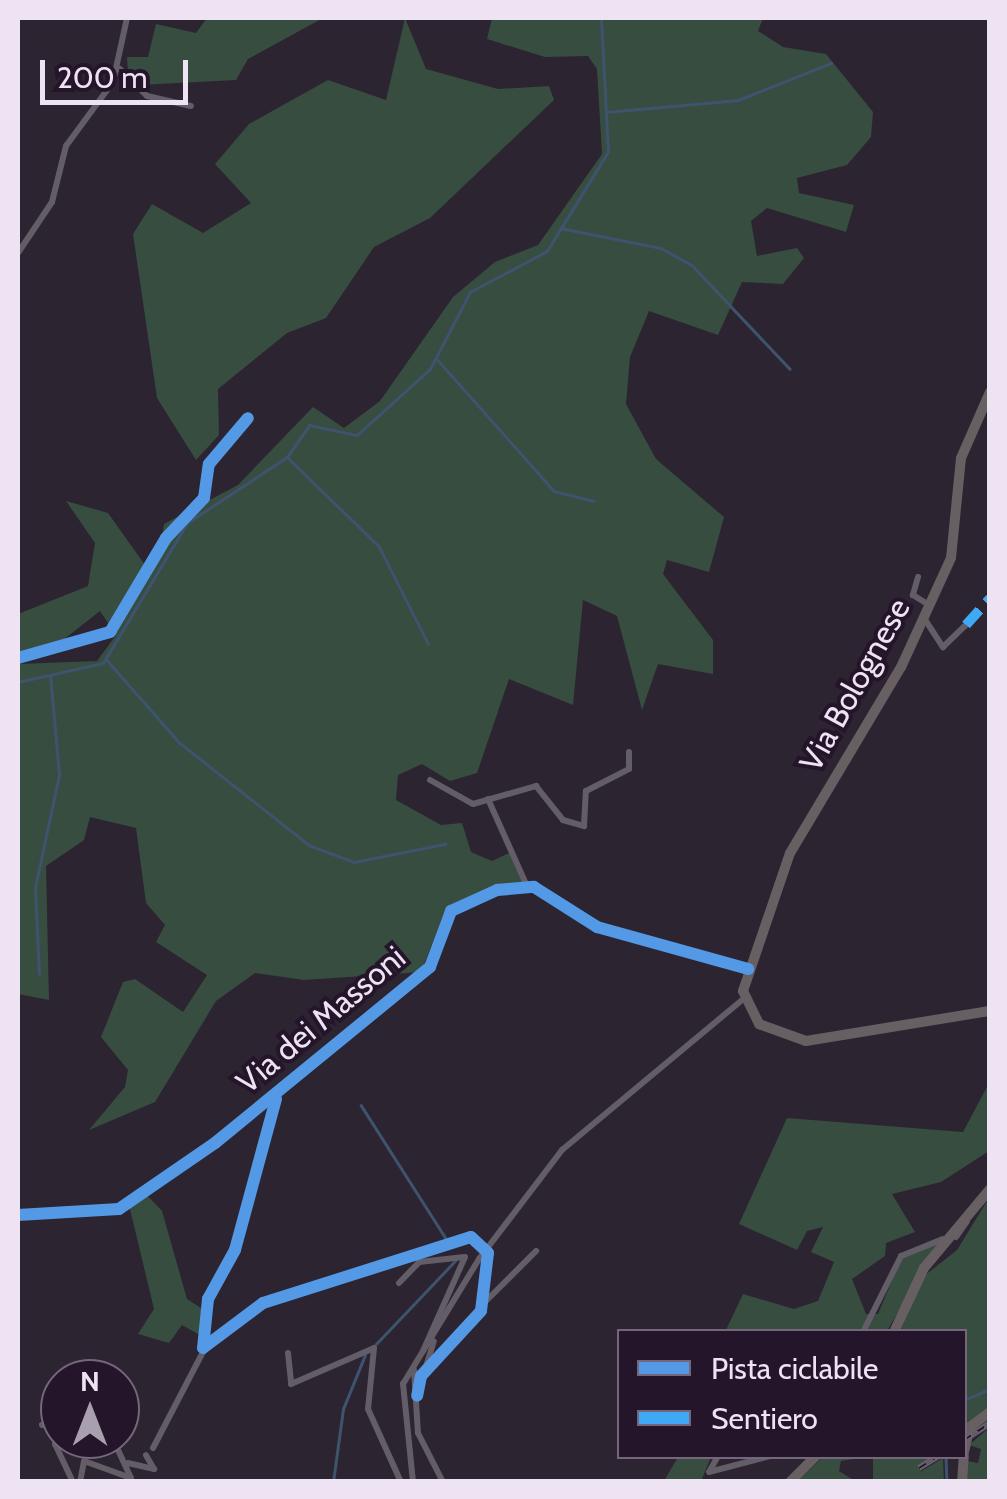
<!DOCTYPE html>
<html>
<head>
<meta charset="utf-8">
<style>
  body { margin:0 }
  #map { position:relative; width:1007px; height:1499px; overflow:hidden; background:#2c2430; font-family:Cabin,sans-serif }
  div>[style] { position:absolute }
  .green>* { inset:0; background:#364d40 }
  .stream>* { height:2.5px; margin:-1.25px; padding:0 1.25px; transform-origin:1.25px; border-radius:1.25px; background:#3e536e }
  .minor>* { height:6px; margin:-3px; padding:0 3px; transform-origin:3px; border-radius:3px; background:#635d67 }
  .major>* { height:10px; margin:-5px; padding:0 5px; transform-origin:5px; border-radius:5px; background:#685f63 }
  .rail>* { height:6px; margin-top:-3px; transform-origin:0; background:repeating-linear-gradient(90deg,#24152b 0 8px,#68616c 0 16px); box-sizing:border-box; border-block:2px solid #68616c }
  .quiet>* { height:10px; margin-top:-5px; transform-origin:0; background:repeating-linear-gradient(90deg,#3fa9f5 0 20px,transparent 0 30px) }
  .cycleway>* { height:12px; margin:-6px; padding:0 6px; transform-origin:6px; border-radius:6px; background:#5399e6 }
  span { translate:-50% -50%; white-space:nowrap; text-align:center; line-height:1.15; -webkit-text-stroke:8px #24152b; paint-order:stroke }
  .street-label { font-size:32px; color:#ede3f3 }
  .frame { position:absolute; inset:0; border:20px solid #ede3f3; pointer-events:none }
  .legend { position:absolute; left:617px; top:1329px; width:350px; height:130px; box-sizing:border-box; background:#24152b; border:2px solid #74677b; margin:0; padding:12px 18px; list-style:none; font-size:30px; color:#ede3f3 }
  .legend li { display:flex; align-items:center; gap:20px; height:50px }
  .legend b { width:50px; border:2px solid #74677b }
  .north { position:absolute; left:40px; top:1359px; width:100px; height:100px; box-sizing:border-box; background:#24152b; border:2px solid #74677b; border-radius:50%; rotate:0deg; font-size:28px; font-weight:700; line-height:40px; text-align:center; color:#ede3f3 }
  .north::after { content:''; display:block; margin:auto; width:35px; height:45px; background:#a9a0af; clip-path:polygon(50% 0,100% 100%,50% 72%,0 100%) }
  .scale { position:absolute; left:40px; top:60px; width:148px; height:45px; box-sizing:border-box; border:5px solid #ede3f3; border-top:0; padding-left:12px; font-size:30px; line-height:35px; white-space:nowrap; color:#ede3f3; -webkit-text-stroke:8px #24152b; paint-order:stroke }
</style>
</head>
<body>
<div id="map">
  <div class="green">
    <div style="clip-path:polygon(207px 18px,323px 18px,248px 59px,236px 80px,140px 85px,128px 74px,127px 57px,148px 57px,156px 24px,196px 33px)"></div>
    <div style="clip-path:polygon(405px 18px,426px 69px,498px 89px,549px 86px,554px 100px,430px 218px,374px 247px,326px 318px,287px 333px,218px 389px,219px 435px,196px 460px,157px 398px,133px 234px,152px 204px,203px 233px,251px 203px,215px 164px,249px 124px,328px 80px,386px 100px)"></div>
    <div style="clip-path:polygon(492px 18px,763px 18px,758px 31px,783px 47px,826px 54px,873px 112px,871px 137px,847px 165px,797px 178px,799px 193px,854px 205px,846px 232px,767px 208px,751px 221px,757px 256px,797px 248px,804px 258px,783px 284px,742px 282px,718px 335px,649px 311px,630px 357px,626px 404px,656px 459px,724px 517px,709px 572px,667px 560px,663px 574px,713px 640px,713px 674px,658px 664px,642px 710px,617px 616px,583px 600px,573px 705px,509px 679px,477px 773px,450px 781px,422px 764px,398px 775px,396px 800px,441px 825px,462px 823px,471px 852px,492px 861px,509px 853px,523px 884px,491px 888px,444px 913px,421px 972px,304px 980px,255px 973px,216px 1001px,155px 1102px,89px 1130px,125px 1087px,128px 1070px,101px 1037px,123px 982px,135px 979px,183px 1012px,207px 975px,156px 942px,165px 925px,146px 903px,136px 828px,90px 817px,84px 840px,46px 866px,49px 1000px,18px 994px,18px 664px,97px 661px,116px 635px,100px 611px,49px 651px,18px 655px,18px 614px,88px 586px,95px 543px,66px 501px,108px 513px,145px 565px,159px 557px,164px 524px,238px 485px,313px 407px,344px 428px,380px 401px,453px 297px,495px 262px,538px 245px,602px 154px,597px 69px,588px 56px,545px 57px,487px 39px)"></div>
    <div style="clip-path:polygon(989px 1083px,989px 1151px,941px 1182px,892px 1194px,915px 1232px,886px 1243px,885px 1256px,852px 1279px,866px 1314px,878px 1314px,902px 1257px,938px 1244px,887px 1331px,725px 1332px,743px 1294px,794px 1309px,818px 1301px,834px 1262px,811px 1252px,823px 1227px,807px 1231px,797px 1250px,739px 1224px,787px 1118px,963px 1132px)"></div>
    <div style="clip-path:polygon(142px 1190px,162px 1211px,187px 1299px,204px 1310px,200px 1335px,182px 1325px,169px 1343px,138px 1334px,154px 1309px,129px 1205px)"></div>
    <div style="clip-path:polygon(989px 1198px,989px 1406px,965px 1432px,964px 1332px,900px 1332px,924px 1276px,957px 1250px)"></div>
    <div style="clip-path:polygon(989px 1428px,989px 1481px,965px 1482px,966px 1461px,978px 1463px,981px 1449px,969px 1445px)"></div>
    <div style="clip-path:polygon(678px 1457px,711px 1457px,702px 1479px,664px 1481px)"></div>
    <div style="clip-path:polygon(823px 1457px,866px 1457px,841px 1461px,839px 1471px,855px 1481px,797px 1482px)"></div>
    <div style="clip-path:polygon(873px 1457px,931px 1457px,920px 1472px,943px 1458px,944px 1481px,873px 1481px)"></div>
  </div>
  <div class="stream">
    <div style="left:606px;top:112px;width:133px;rotate:-5.2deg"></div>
    <div style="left:738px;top:100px;width:100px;rotate:-21.7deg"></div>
    <div style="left:560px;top:228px;width:103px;rotate:11.2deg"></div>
    <div style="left:661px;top:248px;width:37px;rotate:29deg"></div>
    <div style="left:693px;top:266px;width:141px;rotate:46.7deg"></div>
    <div style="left:437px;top:359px;width:176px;rotate:48.4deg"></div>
    <div style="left:554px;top:491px;width:41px;rotate:14deg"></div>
    <div style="left:287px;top:457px;width:128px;rotate:44.1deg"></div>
    <div style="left:379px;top:546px;width:109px;rotate:63.2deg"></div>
    <div style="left:107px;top:660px;width:111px;rotate:48.7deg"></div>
    <div style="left:180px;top:743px;width:164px;rotate:38.3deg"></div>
    <div style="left:309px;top:845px;width:48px;rotate:20.7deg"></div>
    <div style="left:354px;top:862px;width:93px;rotate:-11.2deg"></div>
    <div style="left:18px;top:682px;width:87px;rotate:-12.6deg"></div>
    <div style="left:103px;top:663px;width:163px;rotate:-59deg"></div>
    <div style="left:187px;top:523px;width:120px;rotate:-33.4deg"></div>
    <div style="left:287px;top:457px;width:39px;rotate:-55deg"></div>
    <div style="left:309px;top:425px;width:49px;rotate:11.8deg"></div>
    <div style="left:357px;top:435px;width:98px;rotate:-42.1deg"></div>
    <div style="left:430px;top:369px;width:87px;rotate:-62.5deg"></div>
    <div style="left:470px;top:292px;width:87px;rotate:-28deg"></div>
    <div style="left:547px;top:251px;width:116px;rotate:-58.4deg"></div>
    <div style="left:608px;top:152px;width:134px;rotate:-93deg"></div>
    <div style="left:39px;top:974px;width:86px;rotate:-92.7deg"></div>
    <div style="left:35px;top:888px;width:116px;rotate:-78deg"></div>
    <div style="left:59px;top:775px;width:100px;rotate:-95.1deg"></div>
    <div style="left:361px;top:1105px;width:160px;rotate:57.5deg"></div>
    <div style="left:375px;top:1345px;width:116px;rotate:-46.4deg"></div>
    <div style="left:964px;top:1400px;width:28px;rotate:-23deg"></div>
    <div style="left:946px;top:1456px;width:26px;rotate:88deg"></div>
    <div style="left:333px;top:1482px;width:74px;rotate:-82.2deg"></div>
    <div style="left:343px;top:1409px;width:58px;rotate:-67.8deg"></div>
  </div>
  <div class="minor">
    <div style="left:120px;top:69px;width:38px;rotate:45deg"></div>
    <div style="left:147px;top:96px;width:45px;rotate:12.8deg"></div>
    <div style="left:18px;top:253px;width:61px;rotate:-56.3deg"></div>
    <div style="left:52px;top:202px;width:58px;rotate:-76deg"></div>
    <div style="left:66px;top:146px;width:79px;rotate:-53.7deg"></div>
    <div style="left:113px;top:82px;width:66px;rotate:-77.7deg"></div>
    <div style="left:918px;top:577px;width:19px;rotate:106deg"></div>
    <div style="left:913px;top:595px;width:19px;rotate:32deg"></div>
    <div style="left:924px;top:618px;width:35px;rotate:57deg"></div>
    <div style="left:943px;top:647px;width:32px;rotate:-44deg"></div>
    <div style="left:18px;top:658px;width:96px;rotate:-15.8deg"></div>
    <div style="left:110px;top:632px;width:109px;rotate:-59.2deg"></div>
    <div style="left:166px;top:538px;width:55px;rotate:-46.5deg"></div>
    <div style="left:204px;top:498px;width:34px;rotate:-82deg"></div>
    <div style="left:209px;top:464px;width:60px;rotate:-49.7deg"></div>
    <div style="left:430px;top:780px;width:49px;rotate:29.2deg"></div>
    <div style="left:473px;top:804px;width:66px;rotate:-15.9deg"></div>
    <div style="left:536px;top:786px;width:43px;rotate:51.5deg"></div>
    <div style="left:563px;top:820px;width:22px;rotate:16deg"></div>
    <div style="left:584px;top:826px;width:35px;rotate:-87deg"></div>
    <div style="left:586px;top:791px;width:48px;rotate:-27.1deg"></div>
    <div style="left:629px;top:769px;width:17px;rotate:-90deg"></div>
    <div style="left:488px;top:799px;width:95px;rotate:65.9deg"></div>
    <div style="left:276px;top:1095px;width:160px;rotate:104.8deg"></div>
    <div style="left:235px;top:1250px;width:56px;rotate:118.9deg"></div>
    <div style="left:208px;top:1299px;width:49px;rotate:95.8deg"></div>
    <div style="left:203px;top:1348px;width:75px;rotate:-36.9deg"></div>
    <div style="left:263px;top:1303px;width:218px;rotate:-17.6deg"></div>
    <div style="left:471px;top:1237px;width:23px;rotate:43deg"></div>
    <div style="left:488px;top:1253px;width:58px;rotate:96.9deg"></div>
    <div style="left:481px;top:1311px;width:88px;rotate:132.7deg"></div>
    <div style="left:421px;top:1376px;width:20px;rotate:101deg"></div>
    <div style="left:18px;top:1215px;width:101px;rotate:-3.4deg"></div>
    <div style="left:119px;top:1209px;width:116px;rotate:-34.5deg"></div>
    <div style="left:215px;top:1143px;width:278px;rotate:-39.3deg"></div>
    <div style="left:430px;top:967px;width:60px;rotate:-69.4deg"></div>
    <div style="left:451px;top:911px;width:51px;rotate:-24.5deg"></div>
    <div style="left:497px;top:890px;width:37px;rotate:-5deg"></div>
    <div style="left:534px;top:887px;width:75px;rotate:32.4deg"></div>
    <div style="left:597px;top:927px;width:157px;rotate:15.5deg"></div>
    <div style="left:956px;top:1237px;width:19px;rotate:-55deg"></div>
    <div style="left:399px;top:1283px;width:29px;rotate:-46deg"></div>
    <div style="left:419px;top:1262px;width:46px;rotate:-6.2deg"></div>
    <div style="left:465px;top:1257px;width:103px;rotate:114.1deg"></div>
    <div style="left:481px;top:1306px;width:78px;rotate:-45deg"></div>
    <div style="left:863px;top:1332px;width:85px;rotate:-63.4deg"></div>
    <div style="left:901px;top:1256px;width:45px;rotate:-22deg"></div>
    <div style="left:288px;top:1353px;width:31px;rotate:84deg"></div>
    <div style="left:291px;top:1384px;width:90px;rotate:-23.4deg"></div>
    <div style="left:374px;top:1348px;width:61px;rotate:95.6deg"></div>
    <div style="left:368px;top:1409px;width:80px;rotate:65.7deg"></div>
    <div style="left:414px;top:1370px;width:63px;rotate:86.4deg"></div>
    <div style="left:418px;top:1433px;width:55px;rotate:63deg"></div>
    <div style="left:425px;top:1370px;width:30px;rotate:-73deg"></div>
    <div style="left:42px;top:1425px;width:19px;rotate:-16deg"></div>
    <div style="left:60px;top:1428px;width:17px;rotate:107deg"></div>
    <div style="left:55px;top:1444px;width:42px;rotate:64.7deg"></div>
    <div style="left:153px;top:1448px;width:110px;rotate:-62.5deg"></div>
    <div style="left:718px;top:1456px;width:18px;rotate:119deg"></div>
    <div style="left:709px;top:1472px;width:63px;rotate:-14.7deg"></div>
    <div style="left:128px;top:1463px;width:27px;rotate:13deg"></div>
    <div style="left:154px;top:1469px;width:16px;rotate:-120deg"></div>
    <div style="left:80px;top:1482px;width:21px;rotate:-79deg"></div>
    <div style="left:84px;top:1461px;width:50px;rotate:19.9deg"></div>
    <div style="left:131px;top:1478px;width:43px;rotate:-114.8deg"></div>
    <div style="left:413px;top:1482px;width:99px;rotate:-95.8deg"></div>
    <div style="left:403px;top:1384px;width:146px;rotate:-58.7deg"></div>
    <div style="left:479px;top:1259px;width:137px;rotate:-52.7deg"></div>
    <div style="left:562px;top:1150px;width:236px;rotate:-39.8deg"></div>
  </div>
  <div class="major">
    <div style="left:990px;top:392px;width:72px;rotate:113.7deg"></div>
    <div style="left:961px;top:458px;width:100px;rotate:95.7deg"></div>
    <div style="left:951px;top:558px;width:120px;rotate:114.6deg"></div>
    <div style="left:901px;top:667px;width:217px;rotate:120.8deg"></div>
    <div style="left:790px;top:853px;width:146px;rotate:108.8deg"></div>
    <div style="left:743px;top:991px;width:37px;rotate:64deg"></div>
    <div style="left:759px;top:1024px;width:50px;rotate:19.9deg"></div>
    <div style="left:806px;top:1041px;width:186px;rotate:-9.3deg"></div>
    <div style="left:894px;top:1332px;width:71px;rotate:-64.9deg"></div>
    <div style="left:924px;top:1268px;width:103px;rotate:-50.1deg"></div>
    <div style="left:964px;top:1452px;width:26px;rotate:-77deg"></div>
    <div style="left:970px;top:1427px;width:25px;rotate:-37deg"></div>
    <div style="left:790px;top:1482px;width:37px;rotate:-45deg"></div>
    <div style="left:962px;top:1482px;width:26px;rotate:-86deg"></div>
  </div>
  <div class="rail">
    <div style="left:964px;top:1440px;width:31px;rotate:-33deg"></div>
    <div style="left:919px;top:1468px;width:22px;rotate:-32deg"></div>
  </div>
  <div class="quiet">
    <div style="left:966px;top:625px;width:36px;rotate:-48deg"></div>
  </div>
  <div class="cycleway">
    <div style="left:18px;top:658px;width:96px;rotate:-15.8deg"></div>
    <div style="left:110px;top:632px;width:109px;rotate:-59.2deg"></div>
    <div style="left:166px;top:538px;width:55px;rotate:-46.5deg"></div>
    <div style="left:204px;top:498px;width:34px;rotate:-82deg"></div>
    <div style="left:209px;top:464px;width:60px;rotate:-49.7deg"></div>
    <div style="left:276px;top:1099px;width:156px;rotate:105.2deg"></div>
    <div style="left:235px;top:1250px;width:56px;rotate:118.9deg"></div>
    <div style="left:208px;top:1299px;width:49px;rotate:95.8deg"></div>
    <div style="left:203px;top:1348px;width:75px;rotate:-36.9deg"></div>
    <div style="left:263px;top:1303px;width:218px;rotate:-17.6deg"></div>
    <div style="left:471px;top:1237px;width:23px;rotate:43deg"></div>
    <div style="left:488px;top:1253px;width:58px;rotate:96.9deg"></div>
    <div style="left:481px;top:1311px;width:88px;rotate:132.7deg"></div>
    <div style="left:421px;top:1376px;width:20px;rotate:101deg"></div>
    <div style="left:18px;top:1215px;width:101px;rotate:-3.4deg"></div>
    <div style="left:119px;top:1209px;width:116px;rotate:-34.5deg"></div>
    <div style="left:215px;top:1143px;width:278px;rotate:-39.3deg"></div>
    <div style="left:430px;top:967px;width:60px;rotate:-69.4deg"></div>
    <div style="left:451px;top:911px;width:51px;rotate:-24.5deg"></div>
    <div style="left:497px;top:890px;width:37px;rotate:-5deg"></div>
    <div style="left:534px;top:887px;width:75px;rotate:32.4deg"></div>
    <div style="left:597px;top:927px;width:157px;rotate:15.5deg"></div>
  </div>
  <div class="street-label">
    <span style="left:855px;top:685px;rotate:-61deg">Via Bolognese</span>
    <span style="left:321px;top:1020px;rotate:-40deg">Via dei Massoni</span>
  </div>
  <div class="frame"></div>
  <ul class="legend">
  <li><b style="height:12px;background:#5399e6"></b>Pista ciclabile</li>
  <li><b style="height:12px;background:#3fa9f5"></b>Sentiero</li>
  </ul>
  <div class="north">N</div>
  <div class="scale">200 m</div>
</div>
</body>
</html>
